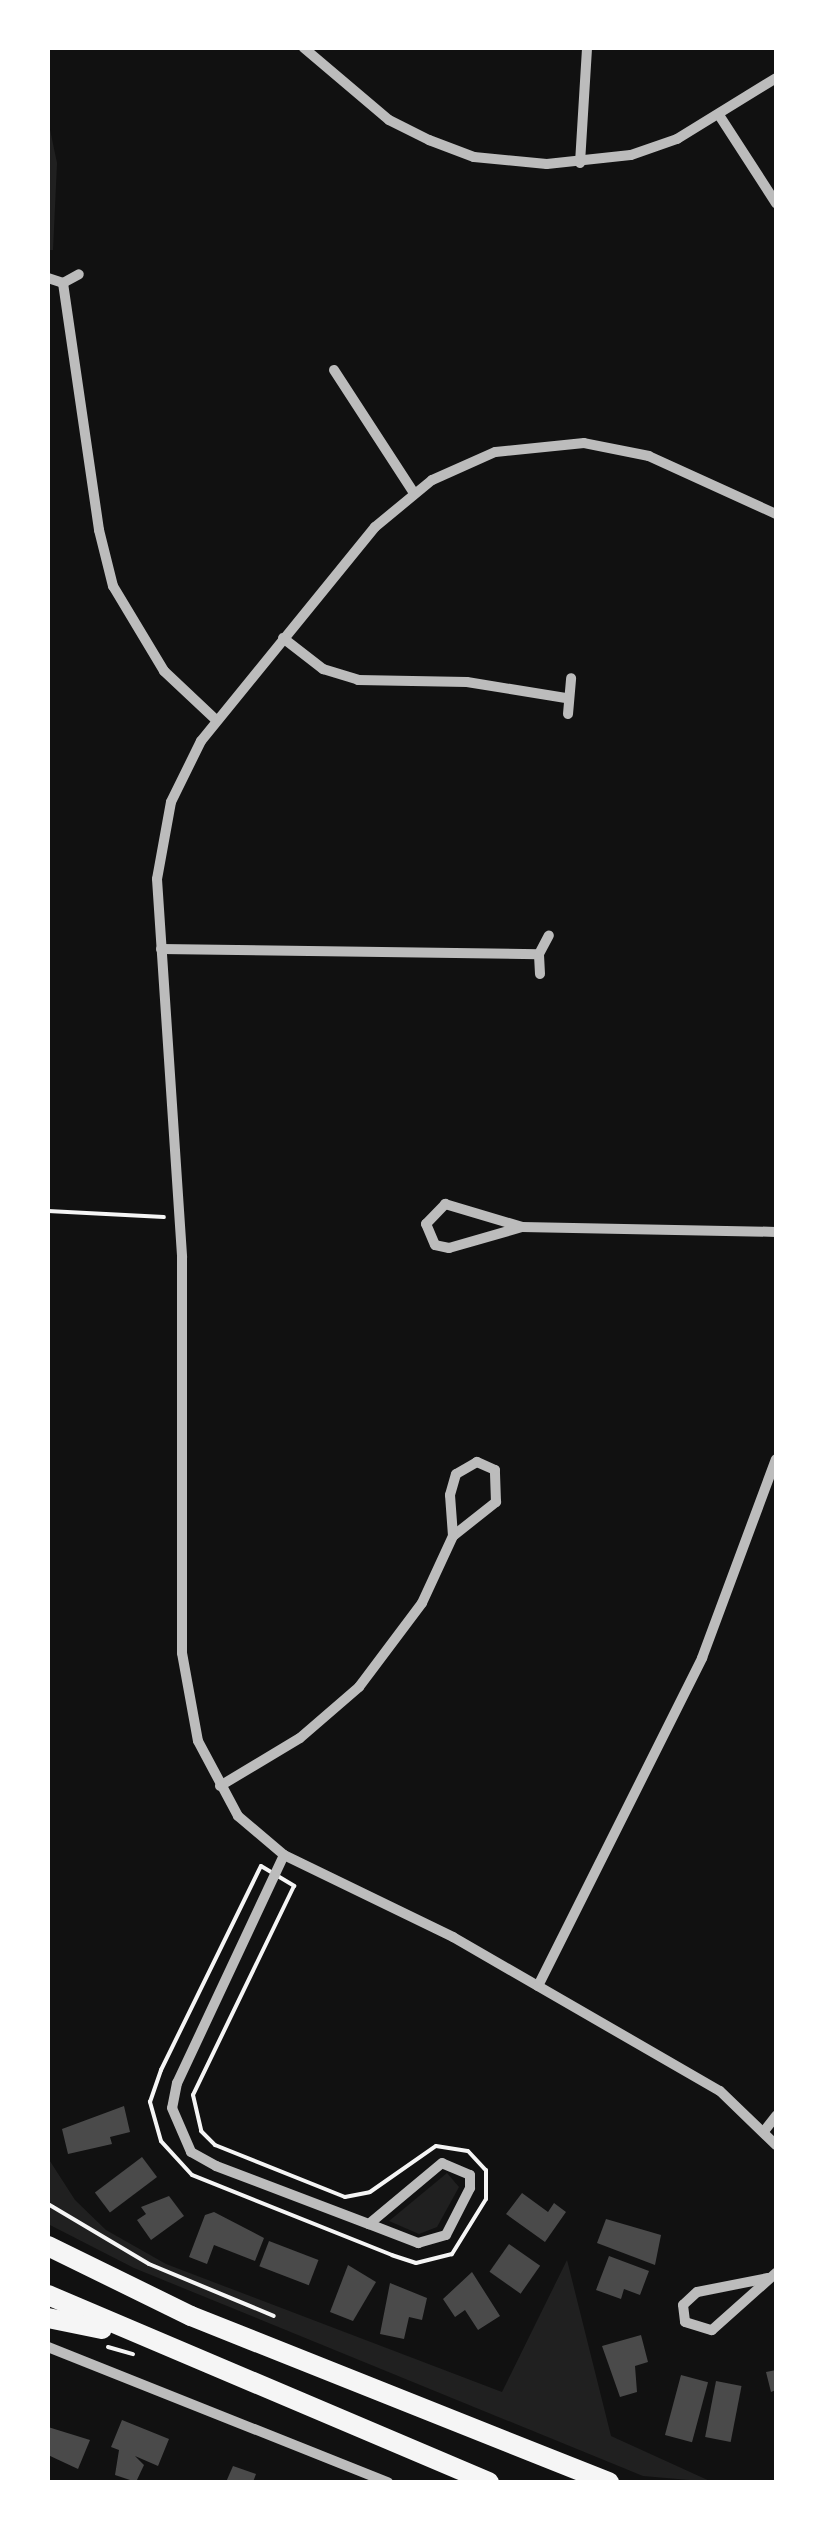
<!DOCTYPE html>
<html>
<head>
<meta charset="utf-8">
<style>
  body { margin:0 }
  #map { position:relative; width:824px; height:2530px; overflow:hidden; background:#111; font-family:Signika,sans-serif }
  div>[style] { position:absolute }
  .green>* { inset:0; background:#202020 }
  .building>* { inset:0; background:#4a4a4a; transform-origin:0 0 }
  .path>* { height:4px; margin:-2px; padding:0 2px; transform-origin:2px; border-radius:2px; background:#f5f5f5 }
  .minor>* { height:10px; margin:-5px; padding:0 5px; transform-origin:5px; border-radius:5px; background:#bcbcbc }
  .primary>* { height:20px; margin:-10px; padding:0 10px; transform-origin:10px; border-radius:10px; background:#f5f5f5 }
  span { translate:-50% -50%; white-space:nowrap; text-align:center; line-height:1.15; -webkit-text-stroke:8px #fff; paint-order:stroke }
  .frame { position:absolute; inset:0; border:50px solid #fff; pointer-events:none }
</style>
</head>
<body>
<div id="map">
  <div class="green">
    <div style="clip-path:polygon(48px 120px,57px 163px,53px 250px,48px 250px)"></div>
    <div style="clip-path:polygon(48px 2158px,75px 2200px,106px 2230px,166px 2264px,502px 2392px,567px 2260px,611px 2436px,712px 2482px,643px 2476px,134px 2268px,48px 2224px)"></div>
    <div style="clip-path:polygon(447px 2173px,459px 2187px,437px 2227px,419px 2234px,389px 2221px)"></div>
  </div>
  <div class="building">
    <div style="clip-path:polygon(124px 2106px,130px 2132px,110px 2137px,112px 2144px,68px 2154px,62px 2129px)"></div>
    <div style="left:142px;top:2157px;width:25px;height:59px;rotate:53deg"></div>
    <div style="clip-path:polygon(522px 2193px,548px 2212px,554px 2203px,566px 2212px,545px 2242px,506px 2214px)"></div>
    <div style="clip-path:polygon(169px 2196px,184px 2216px,151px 2240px,137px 2220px,146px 2214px,141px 2207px)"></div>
    <div style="clip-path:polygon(214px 2212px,264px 2238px,255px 2261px,214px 2245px,207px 2264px,189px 2257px,205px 2215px)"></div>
    <div style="clip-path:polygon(606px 2219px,661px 2235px,655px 2265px,597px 2243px)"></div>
    <div style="left:269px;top:2241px;width:53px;height:27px;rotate:21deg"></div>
    <div style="left:509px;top:2244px;width:38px;height:34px;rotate:35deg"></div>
    <div style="clip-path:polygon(609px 2256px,649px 2271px,640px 2295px,624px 2289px,621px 2299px,596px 2290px)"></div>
    <div style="clip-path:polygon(348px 2265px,376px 2282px,353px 2321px,330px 2312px)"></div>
    <div style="clip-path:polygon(472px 2272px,500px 2316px,478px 2330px,465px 2310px,455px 2317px,443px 2299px)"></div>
    <div style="clip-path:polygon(390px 2283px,427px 2298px,422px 2320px,409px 2317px,404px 2339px,380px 2334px)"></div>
    <div style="clip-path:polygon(641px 2335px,648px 2362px,635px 2366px,637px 2392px,620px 2397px,602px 2346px)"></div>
    <div style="clip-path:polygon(776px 2370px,776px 2390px,771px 2392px,766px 2372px)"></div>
    <div style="left:681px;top:2375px;width:28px;height:62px;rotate:15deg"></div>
    <div style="left:716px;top:2381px;width:26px;height:57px;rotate:11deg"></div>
    <div style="clip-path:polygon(122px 2420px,169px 2439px,158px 2466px,135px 2456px,144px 2465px,136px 2482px,115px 2475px,119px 2450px,111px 2447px)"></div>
    <div style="clip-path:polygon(48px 2427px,90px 2440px,78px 2469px,48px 2455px)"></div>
    <div style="clip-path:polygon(233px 2466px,256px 2474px,253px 2482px,226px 2482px)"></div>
  </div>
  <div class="path">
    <div style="left:48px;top:1211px;width:116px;rotate:3deg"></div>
    <div style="left:261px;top:1866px;width:39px;rotate:31deg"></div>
    <div style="left:294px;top:1886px;width:232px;rotate:115.8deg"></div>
    <div style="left:193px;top:2095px;width:37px;rotate:77deg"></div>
    <div style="left:201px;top:2131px;width:20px;rotate:45deg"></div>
    <div style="left:215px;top:2145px;width:140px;rotate:21.8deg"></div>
    <div style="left:345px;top:2197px;width:25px;rotate:-11deg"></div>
    <div style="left:370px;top:2192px;width:80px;rotate:-34.9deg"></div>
    <div style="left:436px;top:2146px;width:32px;rotate:9deg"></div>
    <div style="left:468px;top:2151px;width:26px;rotate:47deg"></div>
    <div style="left:486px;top:2170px;width:29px;rotate:90deg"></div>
    <div style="left:486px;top:2199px;width:65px;rotate:121.7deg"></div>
    <div style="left:452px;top:2254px;width:37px;rotate:166deg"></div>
    <div style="left:416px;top:2263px;width:25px;rotate:-162deg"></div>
    <div style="left:392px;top:2255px;width:215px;rotate:-158.2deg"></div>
    <div style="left:192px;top:2175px;width:46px;rotate:-132.4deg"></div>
    <div style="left:161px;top:2141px;width:41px;rotate:-105.8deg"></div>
    <div style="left:150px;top:2102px;width:34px;rotate:-71deg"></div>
    <div style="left:161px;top:2070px;width:227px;rotate:-63.9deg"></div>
    <div style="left:48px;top:2204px;width:117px;rotate:30.7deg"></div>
    <div style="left:149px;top:2264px;width:135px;rotate:22.6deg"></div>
    <div style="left:108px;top:2347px;width:26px;rotate:16deg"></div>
  </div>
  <div class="minor">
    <div style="left:304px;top:48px;width:111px;rotate:40.3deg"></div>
    <div style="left:389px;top:120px;width:45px;rotate:26.6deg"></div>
    <div style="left:429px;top:140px;width:48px;rotate:20.7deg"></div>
    <div style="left:474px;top:157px;width:73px;rotate:5.5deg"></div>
    <div style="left:547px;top:164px;width:84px;rotate:-6.1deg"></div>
    <div style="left:631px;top:155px;width:49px;rotate:-19.2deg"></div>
    <div style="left:677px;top:139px;width:116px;rotate:-31.6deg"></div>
    <div style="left:719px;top:115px;width:105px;rotate:57.1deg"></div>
    <div style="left:580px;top:163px;width:115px;rotate:-86.5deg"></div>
    <div style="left:48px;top:278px;width:16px;rotate:18deg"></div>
    <div style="left:63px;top:283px;width:18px;rotate:-29deg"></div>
    <div style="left:63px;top:283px;width:250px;rotate:81.7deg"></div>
    <div style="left:99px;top:530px;width:58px;rotate:76deg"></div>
    <div style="left:113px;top:586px;width:99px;rotate:59deg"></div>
    <div style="left:164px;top:671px;width:71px;rotate:43.3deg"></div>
    <div style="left:334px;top:370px;width:147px;rotate:57deg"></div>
    <div style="left:776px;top:514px;width:140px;rotate:-155.5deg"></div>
    <div style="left:649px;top:456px;width:66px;rotate:-168.7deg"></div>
    <div style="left:584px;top:443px;width:89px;rotate:174.2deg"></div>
    <div style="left:495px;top:452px;width:69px;rotate:156deg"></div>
    <div style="left:432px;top:480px;width:74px;rotate:140.5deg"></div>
    <div style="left:375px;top:527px;width:276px;rotate:129.1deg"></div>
    <div style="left:201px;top:741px;width:68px;rotate:116.2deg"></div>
    <div style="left:171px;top:802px;width:78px;rotate:100.3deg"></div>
    <div style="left:157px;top:879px;width:379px;rotate:86.2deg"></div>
    <div style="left:182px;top:1257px;width:396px;rotate:90deg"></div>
    <div style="left:182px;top:1653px;width:89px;rotate:79.7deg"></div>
    <div style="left:198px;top:1741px;width:85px;rotate:61.9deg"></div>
    <div style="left:238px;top:1816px;width:60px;rotate:40.3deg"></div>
    <div style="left:284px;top:1855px;width:188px;rotate:25.9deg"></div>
    <div style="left:453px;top:1937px;width:308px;rotate:30deg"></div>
    <div style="left:720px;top:2091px;width:78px;rotate:44deg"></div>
    <div style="left:283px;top:638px;width:51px;rotate:37.8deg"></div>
    <div style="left:323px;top:669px;width:37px;rotate:17deg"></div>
    <div style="left:358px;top:680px;width:109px;rotate:1.1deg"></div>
    <div style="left:467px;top:682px;width:100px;rotate:9.2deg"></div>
    <div style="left:568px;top:714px;width:36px;rotate:-85deg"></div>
    <div style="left:161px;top:949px;width:378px;rotate:0.8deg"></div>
    <div style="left:540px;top:974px;width:20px;rotate:-93deg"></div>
    <div style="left:539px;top:954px;width:21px;rotate:-62deg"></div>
    <div style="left:522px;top:1227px;width:76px;rotate:164deg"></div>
    <div style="left:449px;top:1248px;width:14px;rotate:-168deg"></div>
    <div style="left:435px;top:1245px;width:23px;rotate:-113deg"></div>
    <div style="left:426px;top:1224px;width:28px;rotate:-46deg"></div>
    <div style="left:445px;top:1204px;width:80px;rotate:16.6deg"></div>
    <div style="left:522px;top:1227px;width:254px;rotate:1.1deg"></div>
    <div style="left:220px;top:1786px;width:93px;rotate:-31deg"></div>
    <div style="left:300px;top:1738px;width:78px;rotate:-40.8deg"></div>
    <div style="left:359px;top:1687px;width:105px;rotate:-53.1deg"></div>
    <div style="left:422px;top:1603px;width:74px;rotate:-65.2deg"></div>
    <div style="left:453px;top:1536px;width:55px;rotate:-38.3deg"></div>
    <div style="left:496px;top:1502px;width:32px;rotate:-92deg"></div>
    <div style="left:495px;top:1470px;width:20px;rotate:-156deg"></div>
    <div style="left:477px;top:1462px;width:24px;rotate:150deg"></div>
    <div style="left:456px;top:1474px;width:22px;rotate:106deg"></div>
    <div style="left:450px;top:1495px;width:41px;rotate:85.8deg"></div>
    <div style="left:284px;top:1855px;width:252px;rotate:115.1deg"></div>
    <div style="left:177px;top:2083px;width:25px;rotate:101deg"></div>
    <div style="left:172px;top:2108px;width:48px;rotate:66.6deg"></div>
    <div style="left:191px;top:2152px;width:29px;rotate:29deg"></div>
    <div style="left:216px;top:2166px;width:164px;rotate:20.8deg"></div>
    <div style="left:369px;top:2224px;width:53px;rotate:21.2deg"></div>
    <div style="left:418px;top:2243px;width:29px;rotate:-16deg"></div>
    <div style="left:446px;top:2235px;width:53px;rotate:-62.9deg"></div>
    <div style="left:470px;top:2188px;width:13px;rotate:-90deg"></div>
    <div style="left:470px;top:2175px;width:30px;rotate:-157deg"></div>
    <div style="left:442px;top:2163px;width:95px;rotate:140.1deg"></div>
    <div style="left:538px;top:1986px;width:367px;rotate:-63.4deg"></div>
    <div style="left:702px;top:1658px;width:212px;rotate:-69.6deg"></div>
    <div style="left:765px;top:2130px;width:18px;rotate:-52deg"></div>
    <div style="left:768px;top:2278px;width:72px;rotate:168.8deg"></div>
    <div style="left:697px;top:2292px;width:19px;rotate:137deg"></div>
    <div style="left:683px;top:2305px;width:17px;rotate:83deg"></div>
    <div style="left:685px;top:2322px;width:28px;rotate:17deg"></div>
    <div style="left:712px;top:2330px;width:86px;rotate:-41.7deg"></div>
    <div style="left:48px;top:2347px;width:366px;rotate:21.7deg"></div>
  </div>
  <div class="primary">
    <div style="left:48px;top:2246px;width:159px;rotate:26.1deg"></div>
    <div style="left:191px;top:2316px;width:450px;rotate:21.7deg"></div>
    <div style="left:48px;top:2295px;width:479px;rotate:23deg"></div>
    <div style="left:48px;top:2318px;width:55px;rotate:11.5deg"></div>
  </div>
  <div class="frame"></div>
</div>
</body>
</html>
